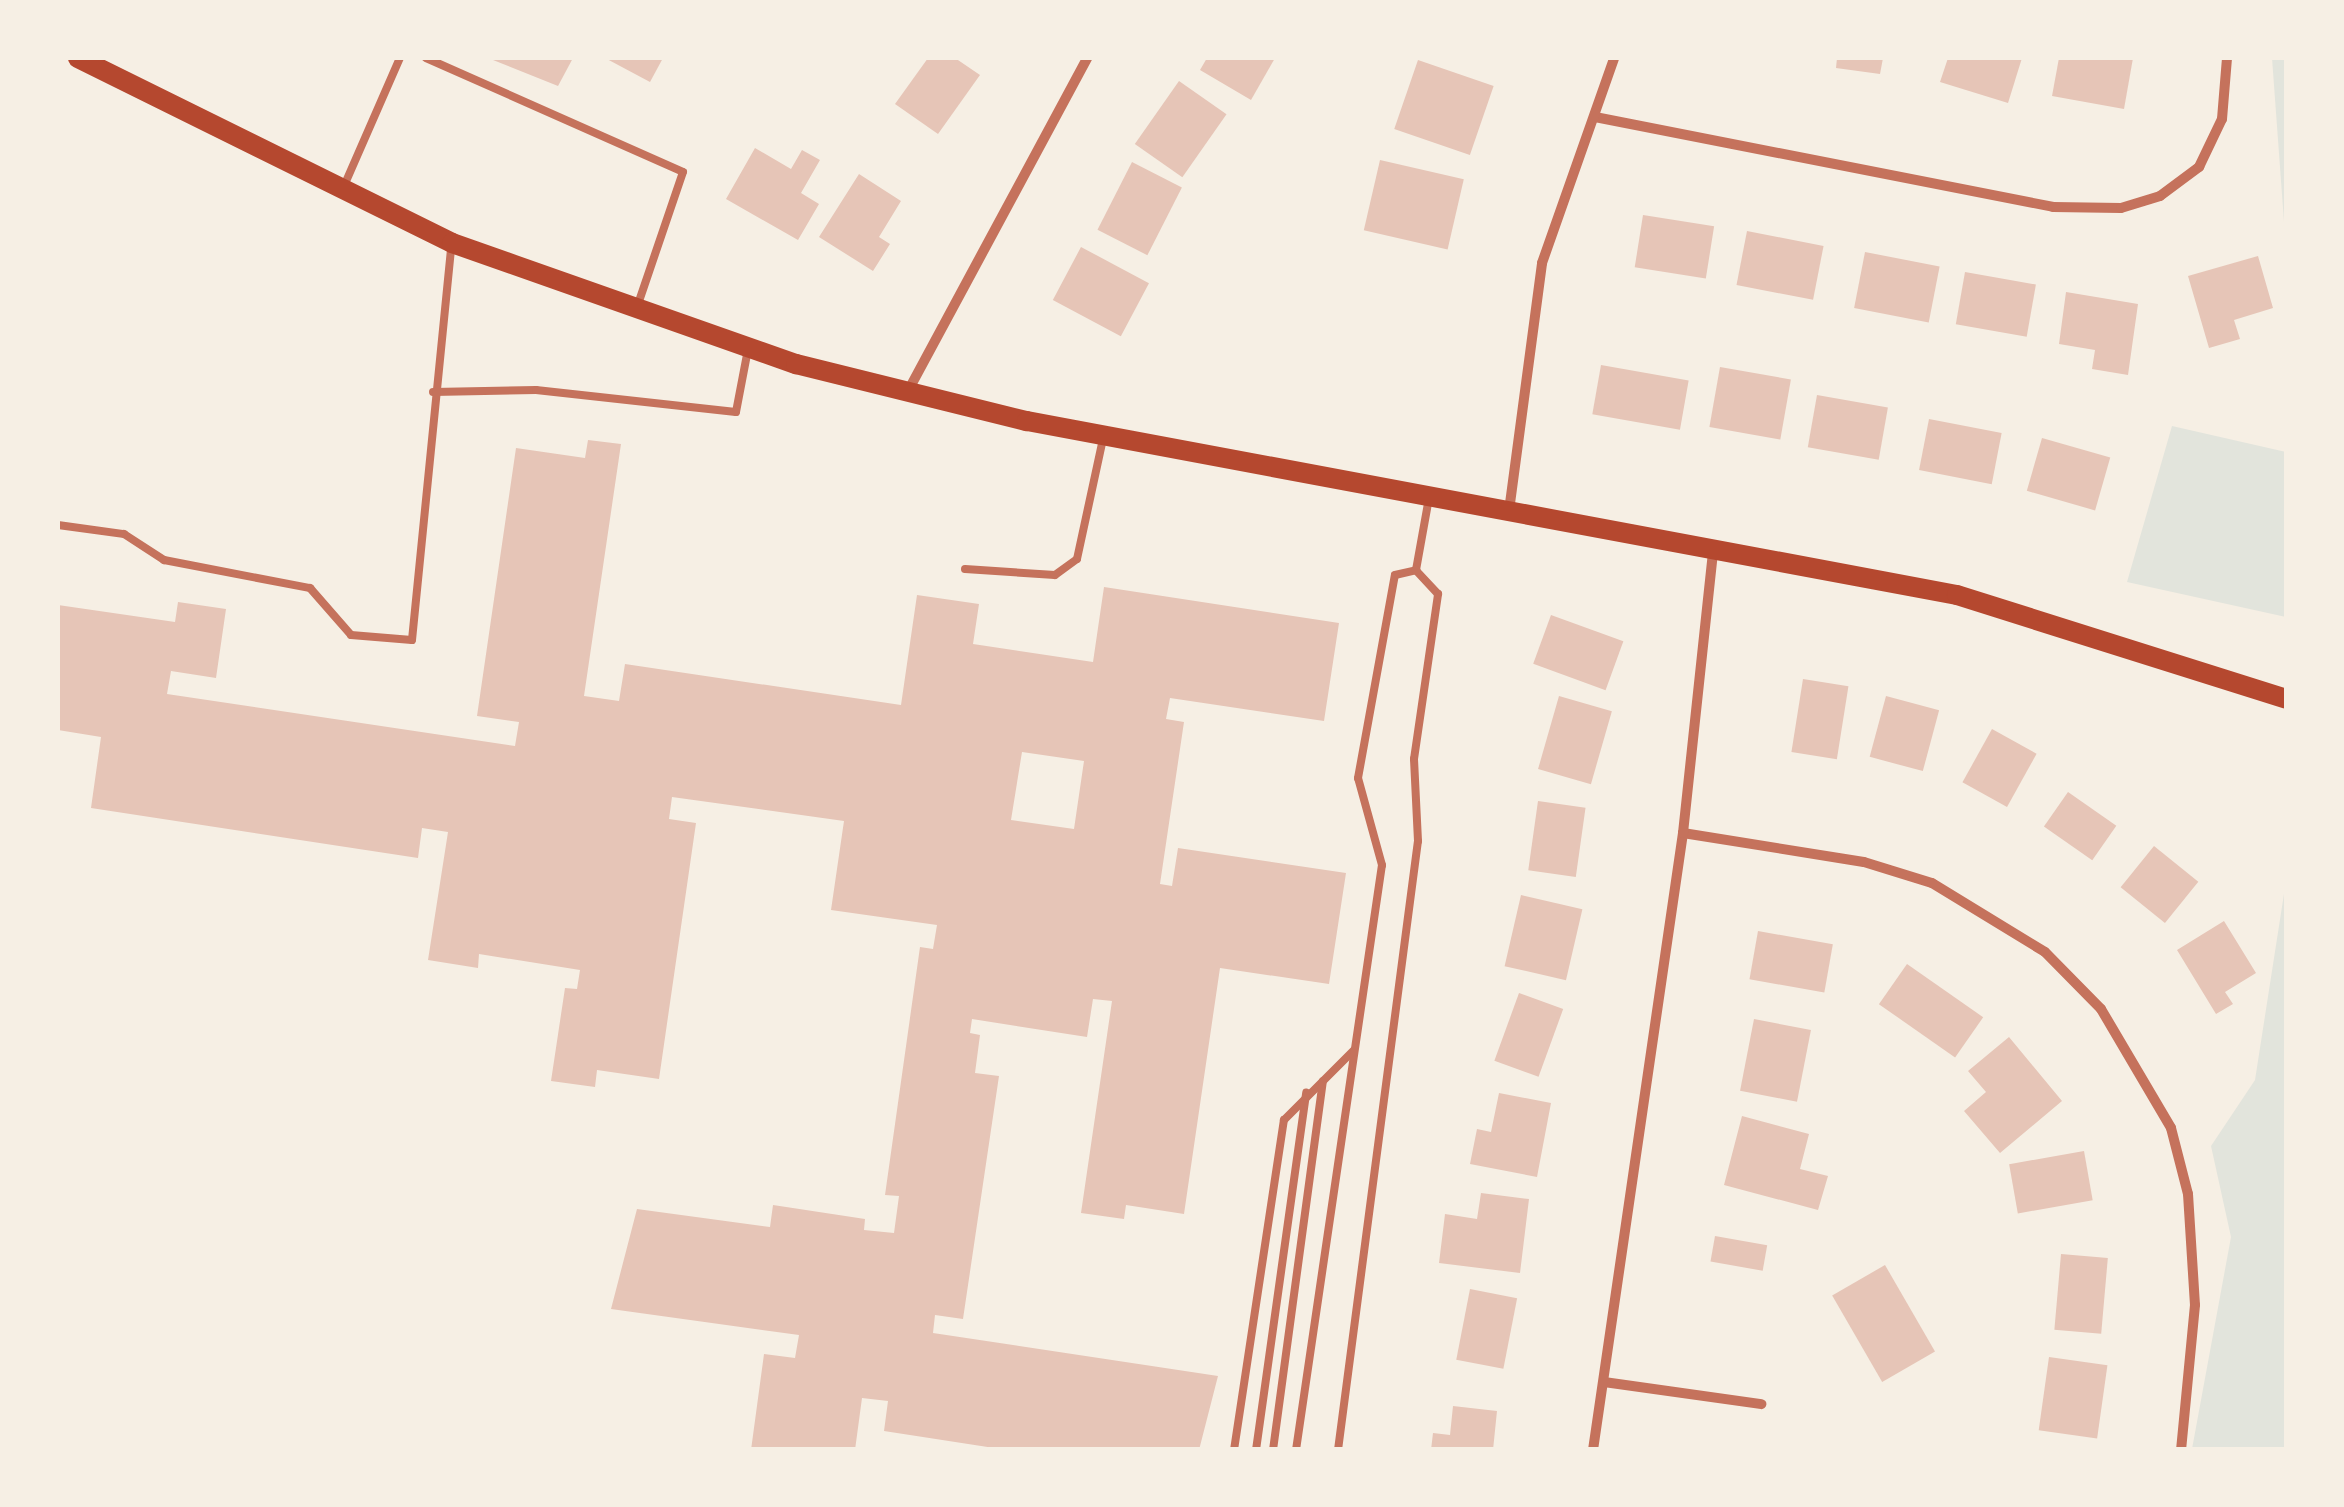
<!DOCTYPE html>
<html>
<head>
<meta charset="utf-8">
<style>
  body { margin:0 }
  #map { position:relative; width:2344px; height:1507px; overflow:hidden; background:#f6efe4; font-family:"Space Grotesk",sans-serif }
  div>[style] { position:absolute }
  .green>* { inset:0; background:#e2e4dc }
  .building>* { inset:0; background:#e6c5b7; transform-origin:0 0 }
  .service>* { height:8px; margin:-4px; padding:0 4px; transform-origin:4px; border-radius:4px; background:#c5725c }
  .minor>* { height:10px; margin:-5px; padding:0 5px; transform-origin:5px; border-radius:5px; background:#c5725c }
  .secondary>* { height:20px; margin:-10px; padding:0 10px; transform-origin:10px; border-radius:10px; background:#b5482f }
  span { translate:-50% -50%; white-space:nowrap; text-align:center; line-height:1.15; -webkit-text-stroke:9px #f6efe4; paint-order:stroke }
  .frame { position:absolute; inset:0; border:60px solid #f6efe4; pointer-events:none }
</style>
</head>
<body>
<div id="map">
  <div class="green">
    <div style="clip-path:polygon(2272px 58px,2286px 58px,2286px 249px)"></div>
    <div style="clip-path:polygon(2172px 426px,2286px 452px,2286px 617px,2127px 582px)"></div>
    <div style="clip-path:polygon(2286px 881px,2286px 1449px,2192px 1449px,2231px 1237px,2211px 1146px,2255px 1080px)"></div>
  </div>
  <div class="building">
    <div style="clip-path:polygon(488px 58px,573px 58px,558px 86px)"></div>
    <div style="clip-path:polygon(605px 58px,663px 58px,650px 82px)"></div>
    <div style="clip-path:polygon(928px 58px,955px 58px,980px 75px,938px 134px,895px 104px)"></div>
    <div style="clip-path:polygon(1207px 58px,1275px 58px,1251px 100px,1200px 70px)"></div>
    <div style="clip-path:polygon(1837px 58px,1883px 58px,1880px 74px,1836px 68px)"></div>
    <div style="clip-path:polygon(1948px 58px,2022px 58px,2008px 103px,1940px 82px)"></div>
    <div style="clip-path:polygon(2059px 58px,2133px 58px,2124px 109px,2052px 96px)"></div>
    <div style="left:1418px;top:60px;width:80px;height:73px;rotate:19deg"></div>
    <div style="left:1179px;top:81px;width:58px;height:77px;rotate:35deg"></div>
    <div style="clip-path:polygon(755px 148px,791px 169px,802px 150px,820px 160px,801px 193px,819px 204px,798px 240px,726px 199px)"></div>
    <div style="left:1380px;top:160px;width:86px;height:72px;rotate:13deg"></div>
    <div style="left:1132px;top:162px;width:56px;height:76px;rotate:27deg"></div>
    <div style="clip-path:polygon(859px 174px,901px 201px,879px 237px,890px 244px,873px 271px,819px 237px)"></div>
    <div style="left:1643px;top:215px;width:72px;height:53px;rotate:9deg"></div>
    <div style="left:1747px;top:231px;width:78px;height:55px;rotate:11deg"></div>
    <div style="left:1081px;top:247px;width:77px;height:60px;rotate:28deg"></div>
    <div style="left:1865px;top:252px;width:76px;height:57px;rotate:11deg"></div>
    <div style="clip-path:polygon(2258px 256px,2273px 308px,2234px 320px,2240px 339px,2209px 348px,2188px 276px)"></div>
    <div style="left:1965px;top:272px;width:72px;height:53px;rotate:10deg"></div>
    <div style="clip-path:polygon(2066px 292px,2138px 304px,2128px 375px,2092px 369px,2095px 350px,2059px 344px)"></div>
    <div style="left:1601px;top:365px;width:89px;height:50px;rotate:10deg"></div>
    <div style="left:1720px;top:367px;width:72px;height:61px;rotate:10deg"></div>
    <div style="left:1817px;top:395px;width:72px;height:53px;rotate:10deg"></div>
    <div style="left:1929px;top:419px;width:74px;height:52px;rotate:11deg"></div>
    <div style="left:2042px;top:438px;width:71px;height:55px;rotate:16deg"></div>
    <div style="clip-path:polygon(evenodd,588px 440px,621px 444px,584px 696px,619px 701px,625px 664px,901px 705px,917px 595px,979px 604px,973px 644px,1093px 662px,1104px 587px,1339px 623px,1324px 721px,1170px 698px,1166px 719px,1184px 722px,1160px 884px,1172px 886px,1178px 848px,1346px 873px,1329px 984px,1220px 968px,1184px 1214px,1126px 1205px,1124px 1219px,1081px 1213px,1112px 1001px,1093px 999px,1087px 1037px,972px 1019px,970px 1033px,980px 1035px,975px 1073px,999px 1076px,963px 1319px,935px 1315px,933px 1333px,1218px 1376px,1199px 1450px,1007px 1450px,884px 1431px,888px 1401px,862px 1398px,855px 1450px,751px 1450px,764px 1354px,795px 1358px,799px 1335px,611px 1309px,637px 1209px,770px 1227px,773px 1205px,865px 1219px,864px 1230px,894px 1233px,899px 1196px,885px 1195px,920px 947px,933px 949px,937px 925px,831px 910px,844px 821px,672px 797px,669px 819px,696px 823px,659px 1079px,597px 1070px,595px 1087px,551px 1081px,565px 988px,577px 989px,580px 970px,479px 954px,478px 968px,428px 960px,448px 832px,422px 828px,418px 858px,91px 808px,101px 737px,58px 730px,58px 605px,175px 622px,178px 602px,226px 609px,216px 678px,171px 671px,167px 694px,515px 746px,519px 722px,477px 716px,516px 448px,585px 458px,588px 440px,1022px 752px,1084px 761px,1074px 829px,1011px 820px,1022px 752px)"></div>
    <div style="left:1551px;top:615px;width:77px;height:52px;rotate:20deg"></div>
    <div style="left:1803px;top:679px;width:46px;height:74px;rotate:9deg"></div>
    <div style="left:1559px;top:696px;width:55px;height:76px;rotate:16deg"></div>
    <div style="left:1886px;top:696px;width:55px;height:63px;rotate:15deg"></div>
    <div style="left:1992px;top:729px;width:51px;height:61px;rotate:29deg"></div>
    <div style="left:2068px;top:792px;width:59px;height:42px;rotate:35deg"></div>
    <div style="left:1538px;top:801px;width:48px;height:70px;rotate:8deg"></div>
    <div style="left:2154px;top:846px;width:57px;height:53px;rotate:39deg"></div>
    <div style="left:1521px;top:895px;width:63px;height:73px;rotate:13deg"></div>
    <div style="clip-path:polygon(2224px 921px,2256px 973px,2225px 992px,2233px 1004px,2216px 1014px,2177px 950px)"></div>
    <div style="left:1758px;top:931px;width:76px;height:49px;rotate:10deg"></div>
    <div style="left:1907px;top:964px;width:93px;height:49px;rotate:35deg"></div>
    <div style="left:1519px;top:993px;width:47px;height:72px;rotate:20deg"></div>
    <div style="left:1754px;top:1019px;width:58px;height:73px;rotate:11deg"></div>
    <div style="clip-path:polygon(2009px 1037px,2062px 1101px,2000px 1153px,1964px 1111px,1986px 1092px,1968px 1071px)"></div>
    <div style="clip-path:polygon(1499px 1093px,1551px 1103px,1537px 1177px,1470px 1164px,1477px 1129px,1491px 1132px)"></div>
    <div style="clip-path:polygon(1742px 1116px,1809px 1134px,1800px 1169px,1828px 1176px,1818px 1210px,1724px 1185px)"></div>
    <div style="left:2084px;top:1151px;width:50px;height:76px;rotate:80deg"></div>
    <div style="clip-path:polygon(1481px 1193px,1529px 1199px,1520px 1273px,1439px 1263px,1445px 1214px,1477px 1219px)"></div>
    <div style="left:1715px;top:1236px;width:53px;height:26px;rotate:10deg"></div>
    <div style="left:2061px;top:1254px;width:47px;height:76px;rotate:5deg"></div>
    <div style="left:1885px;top:1265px;width:100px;height:61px;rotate:60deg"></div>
    <div style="left:1470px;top:1289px;width:48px;height:72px;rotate:11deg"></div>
    <div style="left:2049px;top:1357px;width:59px;height:74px;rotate:8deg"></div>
    <div style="clip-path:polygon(1453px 1406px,1497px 1411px,1493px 1450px,1431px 1450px,1433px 1433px,1450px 1435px)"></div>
  </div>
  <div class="service">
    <div style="left:426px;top:58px;width:281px;rotate:23.9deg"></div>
    <div style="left:683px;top:172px;width:143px;rotate:108.8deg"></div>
    <div style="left:344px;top:186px;width:140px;rotate:-66.4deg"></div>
    <div style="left:433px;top:392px;width:103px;rotate:-1.1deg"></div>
    <div style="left:536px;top:390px;width:201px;rotate:6.3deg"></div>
    <div style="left:736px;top:412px;width:64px;rotate:-79.2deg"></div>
    <div style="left:58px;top:525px;width:67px;rotate:7.8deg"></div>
    <div style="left:124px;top:534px;width:48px;rotate:33deg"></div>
    <div style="left:164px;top:560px;width:149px;rotate:10.9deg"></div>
    <div style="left:310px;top:588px;width:62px;rotate:48.9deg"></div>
    <div style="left:351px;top:635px;width:61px;rotate:4.7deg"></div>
    <div style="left:412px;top:640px;width:395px;rotate:-84.3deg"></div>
    <div style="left:965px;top:569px;width:90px;rotate:3.8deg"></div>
    <div style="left:1055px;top:575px;width:27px;rotate:-36deg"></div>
    <div style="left:1077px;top:559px;width:123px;rotate:-77.8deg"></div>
    <div style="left:1416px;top:570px;width:73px;rotate:-79.8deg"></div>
    <div style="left:1234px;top:1450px;width:334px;rotate:-81.4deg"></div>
    <div style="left:1284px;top:1120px;width:98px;rotate:-45deg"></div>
    <div style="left:1256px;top:1450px;width:361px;rotate:-82deg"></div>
    <div style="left:1273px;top:1450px;width:372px;rotate:-82.3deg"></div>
    <div style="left:1296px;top:1450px;width:591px;rotate:-81.64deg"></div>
    <div style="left:1382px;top:865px;width:90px;rotate:-105.4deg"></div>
    <div style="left:1358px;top:778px;width:206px;rotate:-79.7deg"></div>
    <div style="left:1395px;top:575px;width:22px;rotate:-13deg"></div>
    <div style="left:1338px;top:1450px;width:614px;rotate:-82.52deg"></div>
    <div style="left:1418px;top:841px;width:82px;rotate:-92.8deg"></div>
    <div style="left:1414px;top:759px;width:167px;rotate:-81.7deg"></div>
    <div style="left:1438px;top:594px;width:33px;rotate:-133deg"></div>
  </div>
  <div class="minor">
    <div style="left:1595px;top:117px;width:467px;rotate:11.1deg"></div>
    <div style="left:2053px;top:207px;width:68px;rotate:0.8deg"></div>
    <div style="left:2121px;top:208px;width:41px;rotate:-17.1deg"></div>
    <div style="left:2160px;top:196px;width:49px;rotate:-36.6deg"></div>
    <div style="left:2199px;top:167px;width:53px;rotate:-64.4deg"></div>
    <div style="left:2222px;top:119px;width:61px;rotate:-85.3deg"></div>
    <div style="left:908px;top:391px;width:378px;rotate:-61.7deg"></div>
    <div style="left:1509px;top:511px;width:250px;rotate:-82.4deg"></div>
    <div style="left:1542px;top:263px;width:217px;rotate:-70.6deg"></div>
    <div style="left:1683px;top:833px;width:183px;rotate:9.1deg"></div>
    <div style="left:1864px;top:862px;width:71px;rotate:17.2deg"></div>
    <div style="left:1932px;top:883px;width:132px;rotate:31.4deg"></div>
    <div style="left:2045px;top:952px;width:80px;rotate:45.5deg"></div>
    <div style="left:2101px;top:1009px;width:138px;rotate:59.5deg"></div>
    <div style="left:2171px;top:1128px;width:68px;rotate:75.6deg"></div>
    <div style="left:2188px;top:1194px;width:111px;rotate:86.4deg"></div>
    <div style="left:2195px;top:1305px;width:146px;rotate:95.5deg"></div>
    <div style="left:1604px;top:1382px;width:159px;rotate:8deg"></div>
    <div style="left:1593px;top:1450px;width:624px;rotate:-81.7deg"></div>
    <div style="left:1683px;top:833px;width:285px;rotate:-83.9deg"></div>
  </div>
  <div class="secondary">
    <div style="left:78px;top:58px;width:417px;rotate:26.3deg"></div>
    <div style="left:452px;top:243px;width:365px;rotate:19.4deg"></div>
    <div style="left:796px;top:364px;width:238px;rotate:13.9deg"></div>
    <div style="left:1027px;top:421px;width:946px;rotate:10.6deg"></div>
    <div style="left:1957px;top:595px;width:345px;rotate:17.5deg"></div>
  </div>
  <div class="frame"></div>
</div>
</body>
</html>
